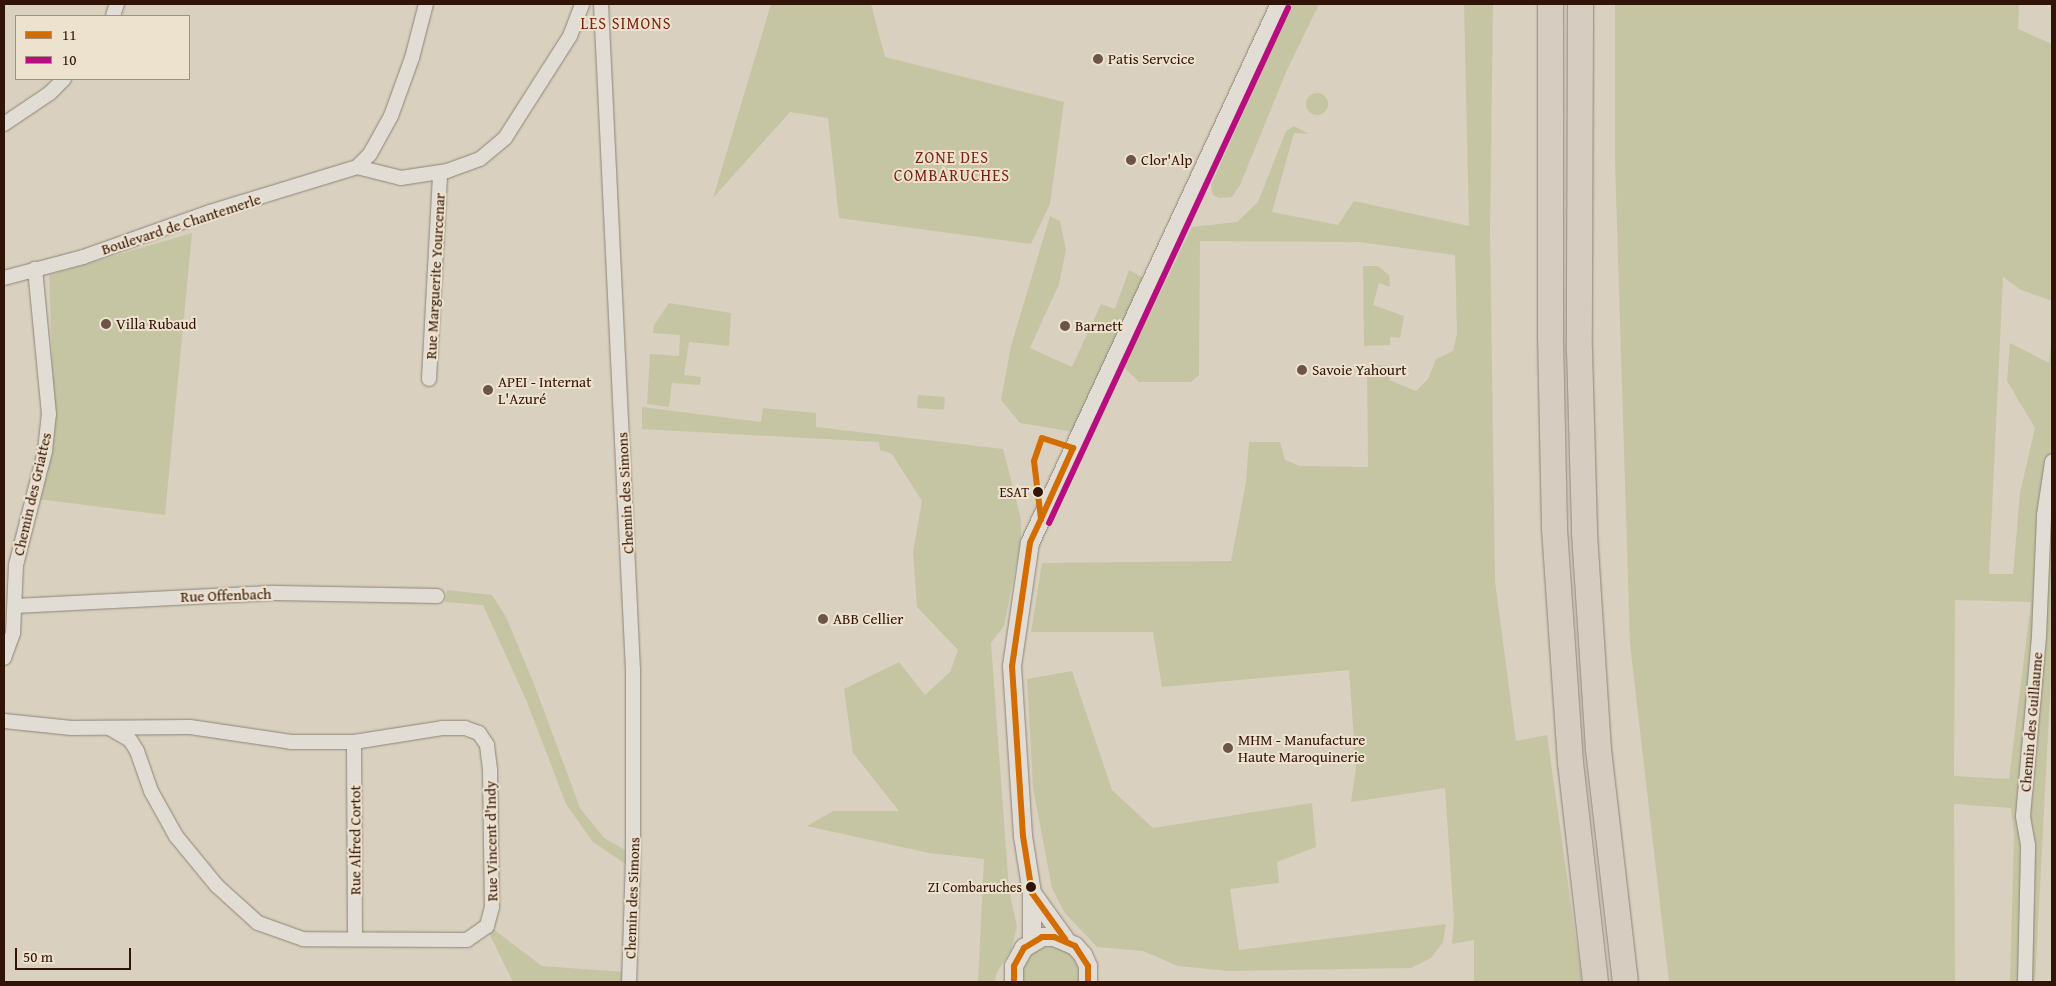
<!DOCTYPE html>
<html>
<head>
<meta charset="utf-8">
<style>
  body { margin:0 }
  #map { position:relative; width:2056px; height:986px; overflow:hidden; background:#d9d0bf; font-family:"Gentium Book Plus",serif }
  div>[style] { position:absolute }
  .green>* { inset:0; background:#c5c5a4; transform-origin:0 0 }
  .round { border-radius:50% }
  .roads { filter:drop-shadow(0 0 1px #8e8479) drop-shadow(0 0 1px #8e8479) }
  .minor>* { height:14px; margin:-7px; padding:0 7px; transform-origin:7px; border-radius:7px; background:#e2ddd4 }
  .tertiary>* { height:18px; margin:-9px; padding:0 9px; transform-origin:9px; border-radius:9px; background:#e2ddd4 }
  .motorway>* { height:25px; margin:-12.5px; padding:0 12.5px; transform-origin:12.5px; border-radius:12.5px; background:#d6cdc0 }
  .bus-1>* { height:6px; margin:-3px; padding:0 3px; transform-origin:3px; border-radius:3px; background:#d46d01 }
  .bus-2>* { height:6px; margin:-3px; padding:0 3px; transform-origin:3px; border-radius:3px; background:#b70d7f }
  .dots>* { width:14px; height:14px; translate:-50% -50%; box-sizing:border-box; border:2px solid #ede2ce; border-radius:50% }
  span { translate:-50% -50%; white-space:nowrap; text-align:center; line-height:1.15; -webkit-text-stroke:4px #ede2ce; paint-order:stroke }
  .bus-label { font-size:14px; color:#321307 }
  .right { translate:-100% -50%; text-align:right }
  .poi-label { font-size:15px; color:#321307 }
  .left { translate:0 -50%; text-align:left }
  .street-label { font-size:15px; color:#321307 }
  .neighbourhood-label { font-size:16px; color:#7a1f14; letter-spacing:1px }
  .frame { position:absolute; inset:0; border:5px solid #321307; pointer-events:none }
  .legend { position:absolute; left:15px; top:15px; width:175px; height:65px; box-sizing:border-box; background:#ede2ce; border:1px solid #a28f7e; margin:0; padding:6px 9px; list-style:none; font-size:15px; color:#321307 }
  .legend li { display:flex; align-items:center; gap:10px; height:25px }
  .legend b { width:25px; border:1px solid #a28f7e }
  .scale { position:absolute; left:15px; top:948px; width:116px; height:22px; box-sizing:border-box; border:2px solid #321307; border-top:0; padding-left:6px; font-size:15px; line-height:18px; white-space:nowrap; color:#321307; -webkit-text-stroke:4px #ede2ce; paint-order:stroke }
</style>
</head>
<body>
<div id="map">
  <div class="green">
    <div style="clip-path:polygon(771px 4px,871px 4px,885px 57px,1064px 102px,1050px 204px,1031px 244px,839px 218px,828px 118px,790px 112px,713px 198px)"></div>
    <div style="clip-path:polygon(1292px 4px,1319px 4px,1287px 70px,1240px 185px,1232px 197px,1219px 198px,1213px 195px,1211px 185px)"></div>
    <div style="clip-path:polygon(1464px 4px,1493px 4px,1490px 230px,1495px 581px,1516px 741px,1547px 735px,1582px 982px,1474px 981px,1474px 940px,1452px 944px,1454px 920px,1445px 788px,1351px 802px,1356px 768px,1349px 670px,1162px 687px,1153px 632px,1031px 632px,1042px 563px,1231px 561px,1246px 482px,1249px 442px,1280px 442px,1285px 460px,1300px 466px,1368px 467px,1367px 366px,1392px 365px,1389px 380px,1416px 391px,1428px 379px,1436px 359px,1453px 351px,1457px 334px,1455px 255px,1359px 242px,1200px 241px,1199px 375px,1191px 382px,1139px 382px,1124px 367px,1192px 227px,1237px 222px,1258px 202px,1286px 131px,1294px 126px,1309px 134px,1294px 133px,1272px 212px,1338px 225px,1354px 201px,1469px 226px)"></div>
    <div style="clip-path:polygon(evenodd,1615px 4px,2019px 4px,2018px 29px,2052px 44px,2052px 301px,2021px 290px,2003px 277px,1989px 574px,2013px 574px,2020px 493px,2035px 428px,2007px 381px,2010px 343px,2049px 363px,2052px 329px,2052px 658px,2035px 982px,2010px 982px,2014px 835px,2011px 808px,1954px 804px,1955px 982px,1669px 982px,1630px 644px,1615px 161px,1615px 4px,1955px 600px,2031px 602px,2009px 779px,1954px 776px,1955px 600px)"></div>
    <div class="round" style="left:1306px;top:93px;width:22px;height:22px"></div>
    <div style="clip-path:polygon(1050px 216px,1060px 221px,1066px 250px,1059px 284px,1030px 348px,1072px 367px,1101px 304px,1115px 309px,1129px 270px,1147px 280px,1080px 433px,1020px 423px,1001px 400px,1011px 346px)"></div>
    <div style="clip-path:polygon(192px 233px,165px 515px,38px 499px,54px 414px,49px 275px)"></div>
    <div style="clip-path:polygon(1363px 266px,1378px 266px,1389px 275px,1390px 287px,1379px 283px,1373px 305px,1404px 316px,1400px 338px,1390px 337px,1390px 345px,1364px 346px)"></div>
    <div style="clip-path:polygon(669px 303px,731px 313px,729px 346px,689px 342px,684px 375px,701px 377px,700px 385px,672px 383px,669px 407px,647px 404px,650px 354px,679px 356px,680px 335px,653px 333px,654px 325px)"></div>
    <div style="left:918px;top:395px;width:27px;height:13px;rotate:4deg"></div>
    <div style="clip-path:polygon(642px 407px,761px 422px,763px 408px,816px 413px,816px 427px,1003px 449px,1021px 519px,1021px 540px,1004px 626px,991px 643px,1009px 890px,1017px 927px,1011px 950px,996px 974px,995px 982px,978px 982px,984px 859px,929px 853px,807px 826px,833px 811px,899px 811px,853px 753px,844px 689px,899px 662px,925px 695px,950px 672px,958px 650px,917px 607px,913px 552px,922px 501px,892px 454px,880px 450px,879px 442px,642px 429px)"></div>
    <div style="clip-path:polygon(447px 590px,492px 595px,506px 617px,534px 684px,580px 808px,604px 838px,627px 851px,627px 865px,593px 842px,566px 804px,527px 702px,483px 605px,445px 602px)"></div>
    <div style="clip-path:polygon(1072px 671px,1112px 790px,1153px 828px,1312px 803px,1316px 847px,1277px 862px,1279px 883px,1230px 889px,1239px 950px,1446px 924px,1443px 942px,1431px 958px,1411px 968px,1229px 971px,1178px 966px,1143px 951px,1097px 947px,1064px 912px,1052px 888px,1033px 788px,1027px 679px)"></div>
    <div style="clip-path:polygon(493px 929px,542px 966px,625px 972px,624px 982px,513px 982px,489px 933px)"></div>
    <div style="clip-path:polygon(1046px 945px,1056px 945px,1072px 955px,1080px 972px,1079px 982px,1021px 982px,1023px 961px,1029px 953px)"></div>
  </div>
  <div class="roads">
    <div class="minor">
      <div style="left:601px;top:4px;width:666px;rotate:87.25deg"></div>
      <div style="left:633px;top:669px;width:189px;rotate:90deg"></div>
      <div style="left:633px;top:858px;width:124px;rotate:91.8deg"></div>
      <div style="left:113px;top:16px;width:13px;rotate:-72deg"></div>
      <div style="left:4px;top:124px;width:55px;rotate:-34deg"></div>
      <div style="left:50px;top:93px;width:20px;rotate:-45deg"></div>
      <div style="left:357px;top:167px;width:45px;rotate:14deg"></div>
      <div style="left:401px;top:178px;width:47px;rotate:-8.7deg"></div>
      <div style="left:447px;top:171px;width:35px;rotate:-20deg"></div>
      <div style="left:480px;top:159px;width:33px;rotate:-40deg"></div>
      <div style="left:505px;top:138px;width:121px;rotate:-57.5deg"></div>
      <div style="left:570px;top:36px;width:34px;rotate:-69deg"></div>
      <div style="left:4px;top:278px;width:82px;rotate:-14.9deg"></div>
      <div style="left:83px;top:257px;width:135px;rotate:-19.5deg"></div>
      <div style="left:210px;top:212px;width:154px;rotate:-17deg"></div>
      <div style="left:357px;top:167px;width:18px;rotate:-45deg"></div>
      <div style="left:370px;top:154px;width:43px;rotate:-61.1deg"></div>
      <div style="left:391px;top:116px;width:62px;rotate:-70.1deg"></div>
      <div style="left:412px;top:58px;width:56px;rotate:-75.5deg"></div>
      <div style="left:429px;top:379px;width:206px;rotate:-86.9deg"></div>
      <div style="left:15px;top:606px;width:261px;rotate:-2.9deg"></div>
      <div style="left:276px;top:593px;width:161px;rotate:1.1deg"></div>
      <div style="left:4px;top:658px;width:27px;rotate:-70deg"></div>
      <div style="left:13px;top:633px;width:68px;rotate:-87.5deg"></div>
      <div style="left:16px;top:565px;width:118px;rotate:-75.7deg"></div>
      <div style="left:45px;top:451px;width:37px;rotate:-84deg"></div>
      <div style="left:49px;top:414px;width:146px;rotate:-95.5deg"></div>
      <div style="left:4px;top:721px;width:68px;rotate:5.9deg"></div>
      <div style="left:72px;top:728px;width:118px;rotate:-0.5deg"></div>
      <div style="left:190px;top:727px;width:102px;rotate:8.4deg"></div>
      <div style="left:291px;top:742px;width:63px"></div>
      <div style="left:354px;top:742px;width:89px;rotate:-9deg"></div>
      <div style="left:442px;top:728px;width:23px"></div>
      <div style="left:465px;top:728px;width:15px;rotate:20deg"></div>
      <div style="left:479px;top:733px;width:14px;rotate:56deg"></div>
      <div style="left:487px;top:745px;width:25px;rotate:83deg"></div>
      <div style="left:490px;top:770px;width:137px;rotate:89.2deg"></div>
      <div style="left:492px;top:907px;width:20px;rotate:105deg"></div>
      <div style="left:487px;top:926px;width:24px;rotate:145deg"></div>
      <div style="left:467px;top:940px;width:164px;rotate:-179.7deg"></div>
      <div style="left:303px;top:939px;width:48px;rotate:-160.4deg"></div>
      <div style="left:258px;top:923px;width:55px;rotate:-137.9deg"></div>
      <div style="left:217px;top:886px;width:65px;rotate:-129.4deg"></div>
      <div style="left:176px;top:836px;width:51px;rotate:-119.1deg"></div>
      <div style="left:151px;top:791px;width:42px;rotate:-109.3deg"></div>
      <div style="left:137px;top:751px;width:13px;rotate:-122deg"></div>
      <div style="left:130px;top:740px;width:24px;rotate:-150deg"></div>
      <div style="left:354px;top:742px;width:196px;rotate:89.7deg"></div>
      <div style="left:2025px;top:982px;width:137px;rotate:-88.7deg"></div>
      <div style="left:2028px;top:845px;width:29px;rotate:-100deg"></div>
      <div style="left:2023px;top:816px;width:181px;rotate:-84.9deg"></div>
      <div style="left:2039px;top:636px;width:121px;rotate:-87.6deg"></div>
      <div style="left:2044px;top:515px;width:54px;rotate:-81.4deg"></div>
    </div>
    <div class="tertiary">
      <div style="left:1065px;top:939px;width:57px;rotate:-125.7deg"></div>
      <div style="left:1032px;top:893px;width:58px;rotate:-99deg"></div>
      <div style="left:1023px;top:836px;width:170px;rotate:-93.7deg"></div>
      <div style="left:1012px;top:666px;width:124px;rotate:-81.7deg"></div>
      <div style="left:1030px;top:543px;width:594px;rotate:-65.12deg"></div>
      <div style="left:1032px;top:941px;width:48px;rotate:-90deg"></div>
      <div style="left:1014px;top:982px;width:16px;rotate:-90deg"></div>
      <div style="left:1014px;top:966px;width:21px;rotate:-61deg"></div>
      <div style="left:1024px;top:948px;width:21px;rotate:-31deg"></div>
      <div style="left:1042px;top:937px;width:12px"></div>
      <div style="left:1054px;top:937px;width:23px;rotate:23deg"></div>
      <div style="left:1075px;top:946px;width:12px;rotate:48deg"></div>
      <div style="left:1083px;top:955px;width:12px;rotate:66deg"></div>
      <div style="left:1088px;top:966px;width:16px;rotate:90deg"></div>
    </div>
    <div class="motorway">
      <div style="left:1550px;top:4px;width:331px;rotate:90deg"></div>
      <div style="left:1550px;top:335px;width:193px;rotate:88.8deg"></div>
      <div style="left:1554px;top:528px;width:235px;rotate:86.1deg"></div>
      <div style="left:1570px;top:762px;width:221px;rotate:83.5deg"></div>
      <div style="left:1580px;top:4px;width:346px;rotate:90.2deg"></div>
      <div style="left:1579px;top:350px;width:183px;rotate:88.4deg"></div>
      <div style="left:1584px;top:533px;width:216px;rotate:86.3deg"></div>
      <div style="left:1598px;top:749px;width:235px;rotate:83.4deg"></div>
    </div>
  </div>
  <div class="bus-1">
    <div style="left:1042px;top:438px;width:33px;rotate:18deg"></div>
    <div style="left:1073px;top:448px;width:78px;rotate:114.3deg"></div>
    <div style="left:1041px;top:519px;width:58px;rotate:-96.9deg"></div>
    <div style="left:1034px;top:461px;width:24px;rotate:-71deg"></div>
    <div style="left:1041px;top:519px;width:26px;rotate:115deg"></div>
    <div style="left:1030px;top:543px;width:124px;rotate:98.3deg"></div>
    <div style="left:1012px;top:666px;width:170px;rotate:86.3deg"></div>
    <div style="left:1023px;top:836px;width:58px;rotate:81deg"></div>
    <div style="left:1032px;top:893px;width:57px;rotate:54.3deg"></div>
    <div style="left:1014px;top:982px;width:16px;rotate:-90deg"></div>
    <div style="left:1014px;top:966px;width:21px;rotate:-61deg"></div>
    <div style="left:1024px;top:948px;width:21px;rotate:-31deg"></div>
    <div style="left:1042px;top:937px;width:12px"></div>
    <div style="left:1054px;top:937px;width:23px;rotate:23deg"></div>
    <div style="left:1075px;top:946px;width:24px;rotate:57deg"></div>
    <div style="left:1088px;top:966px;width:16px;rotate:90deg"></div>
  </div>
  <div class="bus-2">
    <div style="left:1049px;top:523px;width:568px;rotate:-65.11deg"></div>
  </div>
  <div class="dots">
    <div style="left:1098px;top:59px;background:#6c5547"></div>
    <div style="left:1131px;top:160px;background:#6c5547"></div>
    <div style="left:106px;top:324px;background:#6c5547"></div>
    <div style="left:1065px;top:326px;background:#6c5547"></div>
    <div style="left:1302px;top:370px;background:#6c5547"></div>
    <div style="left:488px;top:390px;background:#6c5547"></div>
    <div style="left:1038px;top:492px;background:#321307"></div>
    <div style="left:823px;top:619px;background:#6c5547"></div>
    <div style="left:1228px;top:748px;background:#6c5547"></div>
    <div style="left:1031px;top:887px;background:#321307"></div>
  </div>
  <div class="bus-label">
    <span class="right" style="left:1029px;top:492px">ESAT</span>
    <span class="right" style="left:1022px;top:887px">ZI Combaruches</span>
  </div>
  <div class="poi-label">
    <span class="left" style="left:1108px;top:59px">Patis Servcice</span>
    <span class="left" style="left:1141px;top:160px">Clor'Alp</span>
    <span class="left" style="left:116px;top:324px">Villa Rubaud</span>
    <span class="left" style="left:1075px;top:326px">Barnett</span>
    <span class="left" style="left:1312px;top:370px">Savoie Yahourt</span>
    <span class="left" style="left:498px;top:390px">APEI - Internat<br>L'Azuré</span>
    <span class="left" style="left:833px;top:619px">ABB Cellier</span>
    <span class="left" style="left:1238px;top:748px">MHM - Manufacture<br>Haute Maroquinerie</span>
  </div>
  <div class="street-label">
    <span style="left:181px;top:224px;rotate:-18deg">Boulevard de Chantemerle</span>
    <span style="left:435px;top:276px;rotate:-87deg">Rue Marguerite Yourcenar</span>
    <span style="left:625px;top:493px;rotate:-93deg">Chemin des Simons</span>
    <span style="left:32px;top:494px;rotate:-77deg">Chemin des Griattes</span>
    <span style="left:226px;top:595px;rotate:-2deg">Rue Offenbach</span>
    <span style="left:2031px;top:722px;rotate:-85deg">Chemin des Guillaume</span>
    <span style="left:355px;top:840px;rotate:-90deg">Rue Alfred Cortot</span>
    <span style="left:491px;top:841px;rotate:-91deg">Rue Vincent d'Indy</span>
    <span style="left:632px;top:898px;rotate:-88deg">Chemin des Simons</span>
  </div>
  <div class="neighbourhood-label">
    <span style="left:626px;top:23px">LES SIMONS</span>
    <span style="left:952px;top:166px">ZONE DES<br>COMBARUCHES</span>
  </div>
  <div class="frame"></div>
  <ul class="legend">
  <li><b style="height:6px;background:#d46d01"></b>11</li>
  <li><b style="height:6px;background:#b70d7f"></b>10</li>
  </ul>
  <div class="scale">50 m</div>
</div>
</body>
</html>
